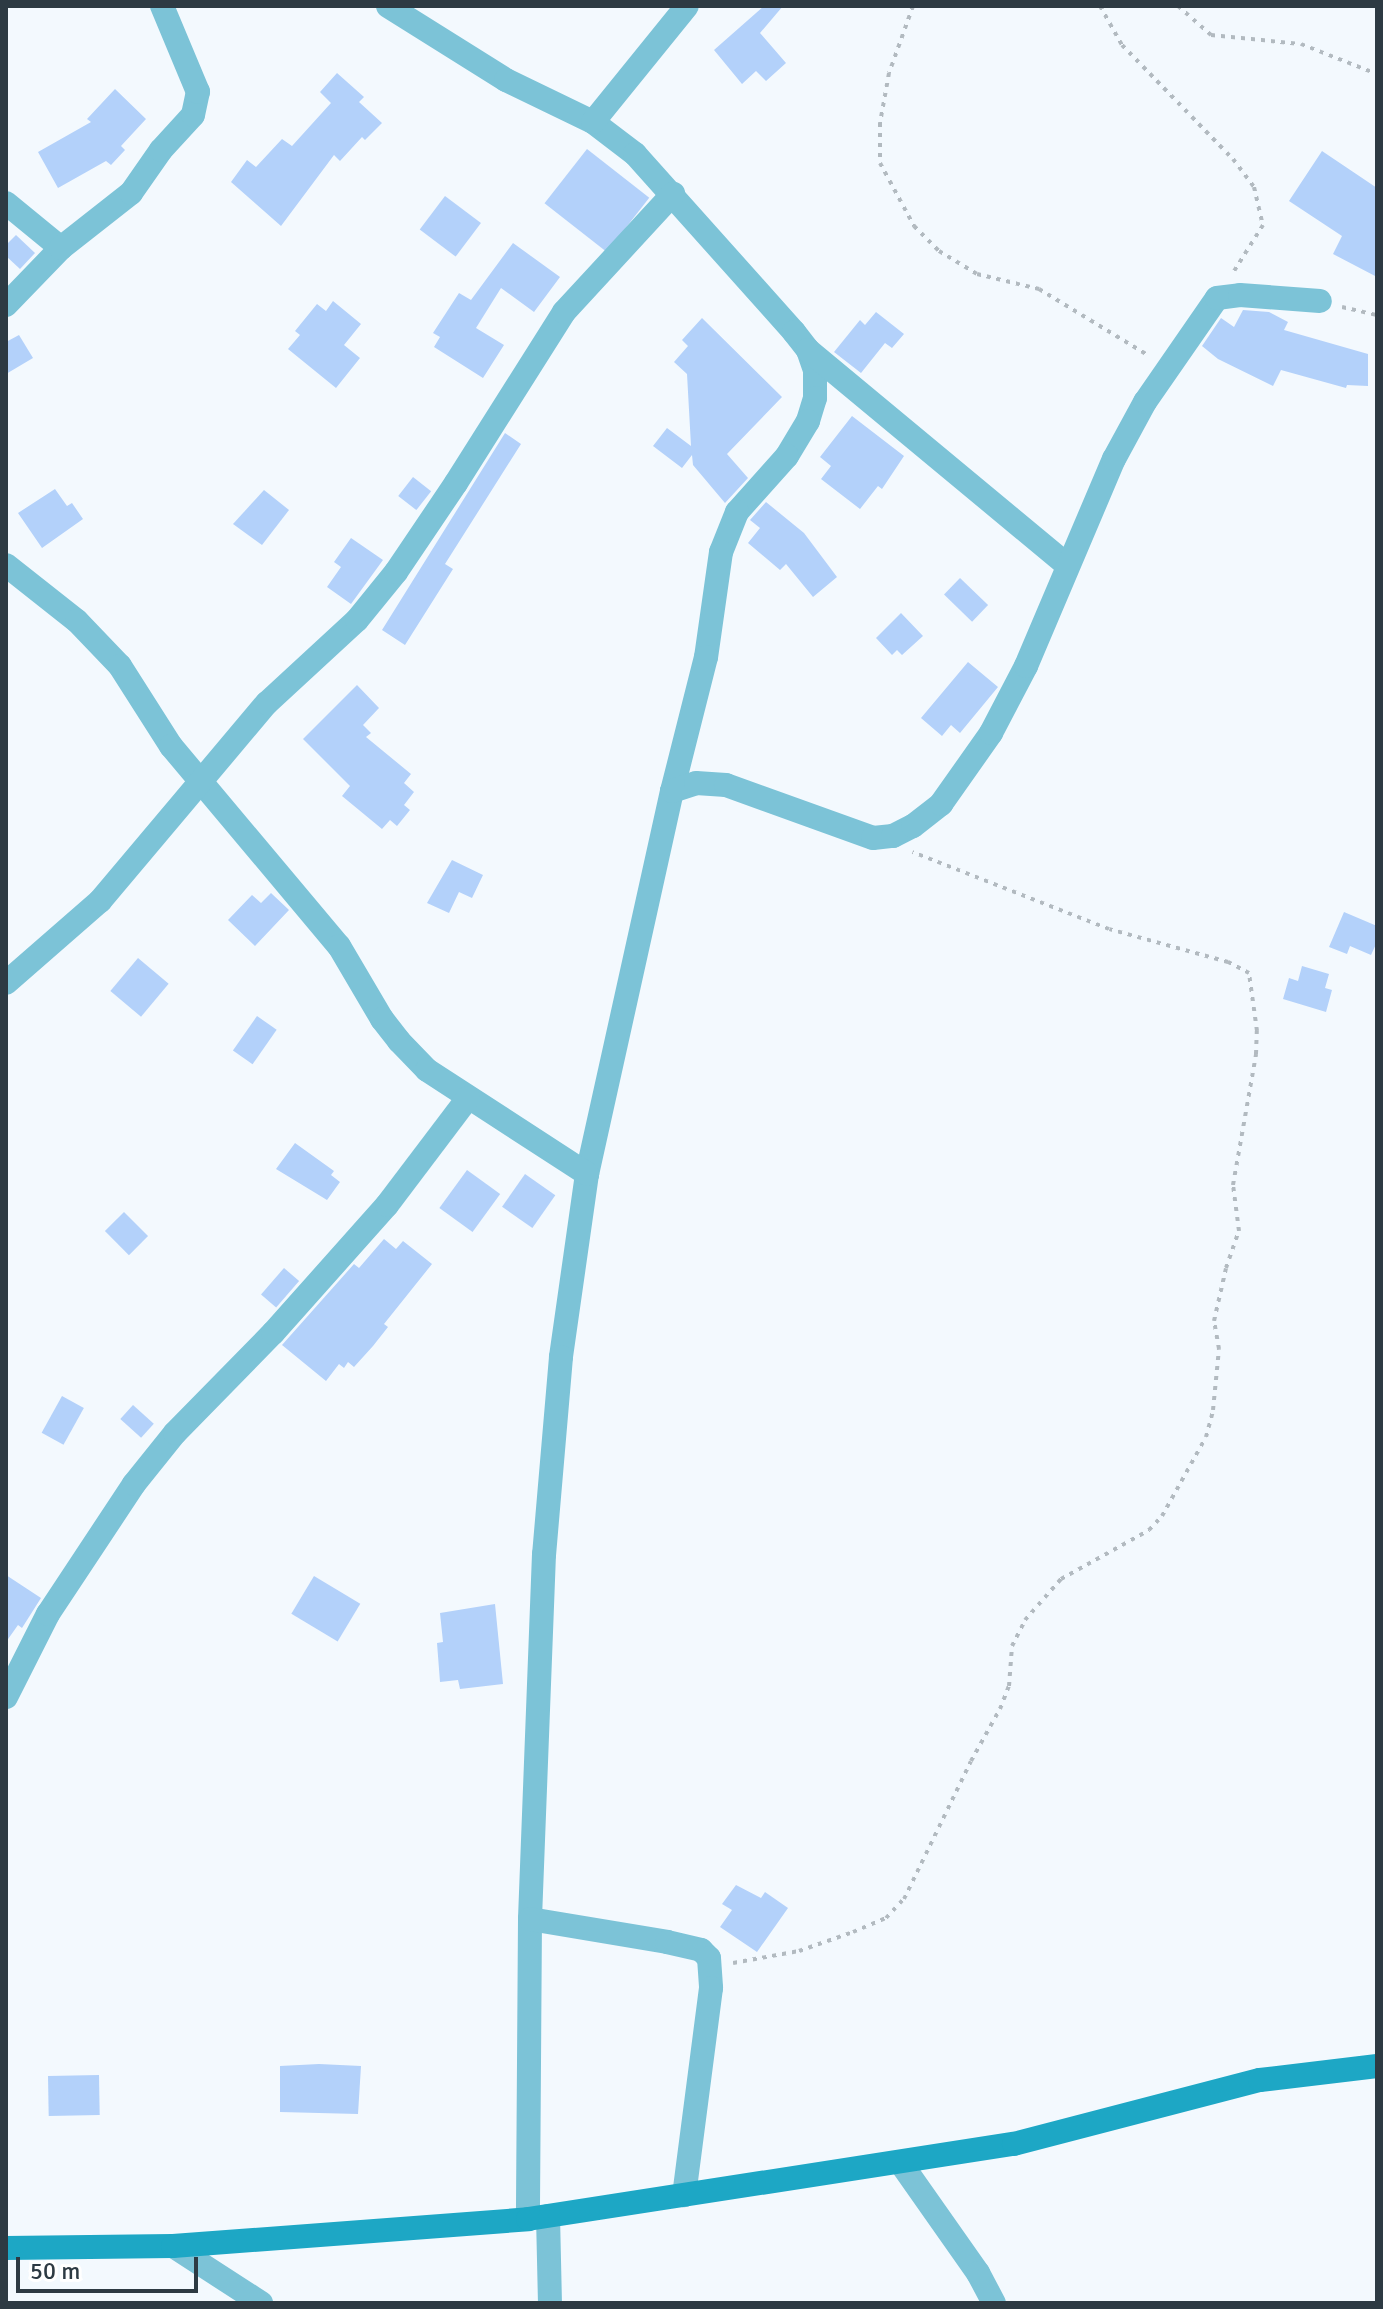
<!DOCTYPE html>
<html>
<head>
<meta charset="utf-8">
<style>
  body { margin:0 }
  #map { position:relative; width:1383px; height:2309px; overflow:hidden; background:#f3f9fe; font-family:Signika,sans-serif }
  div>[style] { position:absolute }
  .building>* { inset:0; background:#b3d1fa; transform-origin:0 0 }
  .path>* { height:4px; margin-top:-2px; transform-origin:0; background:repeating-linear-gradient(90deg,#b2bac0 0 4px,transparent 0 10px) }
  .minor>* { height:24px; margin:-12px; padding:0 12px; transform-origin:12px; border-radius:12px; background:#7cc3d7 }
  .secondary>* { height:24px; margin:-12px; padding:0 12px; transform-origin:12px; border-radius:12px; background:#1da7c5 }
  span { translate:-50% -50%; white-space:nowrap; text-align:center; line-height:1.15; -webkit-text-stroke:6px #fff; paint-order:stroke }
  .frame { position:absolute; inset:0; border:8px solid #2d3a43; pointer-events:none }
  .scale { position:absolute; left:16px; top:2257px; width:182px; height:36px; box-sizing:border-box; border:4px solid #2d3a43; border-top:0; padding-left:10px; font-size:24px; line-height:28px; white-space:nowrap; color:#2d3a43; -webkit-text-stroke:6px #fff; paint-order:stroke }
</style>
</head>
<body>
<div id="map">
  <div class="building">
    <div style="clip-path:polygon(764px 6px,783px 6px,760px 33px,786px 63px,766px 81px,756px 71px,742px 84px,714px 50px)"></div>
    <div style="clip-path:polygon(337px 73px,364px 97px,359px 102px,382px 123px,365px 140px,362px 137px,340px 161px,334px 155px,281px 226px,231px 182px,247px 160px,256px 167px,282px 139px,292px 146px,331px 103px,320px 92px)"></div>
    <div style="clip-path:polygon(115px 89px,146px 119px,121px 146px,125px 150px,111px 165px,106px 161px,58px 188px,38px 152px,91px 122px,87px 119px)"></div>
    <div style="left:587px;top:149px;width:79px;height:69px;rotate:38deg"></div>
    <div style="clip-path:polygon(1322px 151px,1377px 188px,1377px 277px,1333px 254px,1342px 236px,1289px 201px)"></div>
    <div style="left:445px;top:196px;width:45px;height:42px;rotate:37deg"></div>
    <div style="clip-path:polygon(16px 235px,35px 253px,20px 269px,6px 256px,6px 245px)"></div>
    <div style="clip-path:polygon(513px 243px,560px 277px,534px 312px,501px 288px,476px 328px,504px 345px,483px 378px,434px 347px,440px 337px,433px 333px,459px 293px,471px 300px)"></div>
    <div style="clip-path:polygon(333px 301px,361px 324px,344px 345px,360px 358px,336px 388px,288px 349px,300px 335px,295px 331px,317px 304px,326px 311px)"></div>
    <div style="clip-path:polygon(1243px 310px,1269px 312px,1288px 322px,1284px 330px,1368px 354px,1368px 386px,1347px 385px,1346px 388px,1281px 370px,1273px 386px,1218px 359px,1202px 346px,1221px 318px,1234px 327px)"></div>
    <div style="clip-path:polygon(876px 312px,904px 334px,892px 348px,885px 343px,861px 373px,834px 352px,860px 320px,865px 325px)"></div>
    <div style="clip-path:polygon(702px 318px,782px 397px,727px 454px,748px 478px,725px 503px,693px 465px,692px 455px,682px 468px,653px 446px,667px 428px,691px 446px,687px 374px,674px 362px,688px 346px,682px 340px)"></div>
    <div style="clip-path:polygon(19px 335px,33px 358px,6px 374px,6px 342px)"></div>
    <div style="clip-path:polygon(852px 416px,904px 456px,882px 489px,878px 486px,860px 509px,821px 479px,831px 466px,820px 457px)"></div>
    <div style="clip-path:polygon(505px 433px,521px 444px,445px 564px,453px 569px,405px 645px,382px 630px)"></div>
    <div style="left:413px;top:477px;width:23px;height:24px;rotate:38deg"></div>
    <div style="clip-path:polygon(55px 489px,67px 506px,72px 503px,83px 519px,42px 548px,18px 513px)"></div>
    <div style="clip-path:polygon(264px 490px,289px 510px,262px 545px,233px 524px)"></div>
    <div style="clip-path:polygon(766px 502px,804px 533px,837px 577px,813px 597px,786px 564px,780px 570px,748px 543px,760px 528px,750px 520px)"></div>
    <div style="clip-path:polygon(351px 538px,383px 560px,351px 604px,327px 587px,341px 567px,334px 562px)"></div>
    <div style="left:960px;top:578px;width:39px;height:23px;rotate:44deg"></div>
    <div style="clip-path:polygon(901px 613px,923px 636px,902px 655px,897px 650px,892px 655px,876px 638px)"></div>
    <div style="clip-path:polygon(968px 662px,998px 687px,960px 733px,951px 725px,942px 736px,921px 718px)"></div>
    <div style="clip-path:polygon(357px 685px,379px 708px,363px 725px,371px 733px,366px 737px,411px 774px,404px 783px,414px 792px,404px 805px,410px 810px,397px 826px,390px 820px,382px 829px,342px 796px,350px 786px,303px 739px)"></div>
    <div style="clip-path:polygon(452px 860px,483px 875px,472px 898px,459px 892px,449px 913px,427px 903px)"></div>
    <div style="clip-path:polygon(271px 893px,289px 910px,255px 946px,228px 920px,252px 895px,261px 903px)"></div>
    <div style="clip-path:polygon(1344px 912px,1377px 926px,1377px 942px,1371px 955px,1350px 946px,1347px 954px,1329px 947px)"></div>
    <div style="left:138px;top:958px;width:40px;height:43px;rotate:40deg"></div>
    <div style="clip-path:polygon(1302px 966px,1329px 974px,1325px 988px,1332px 990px,1326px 1012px,1283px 999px,1289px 978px,1298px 981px)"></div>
    <div style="left:257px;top:1016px;width:24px;height:42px;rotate:35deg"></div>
    <div style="clip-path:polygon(295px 1143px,334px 1171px,331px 1175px,340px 1182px,327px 1200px,276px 1169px)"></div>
    <div style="left:467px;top:1170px;width:41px;height:47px;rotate:36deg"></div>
    <div style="left:525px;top:1174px;width:37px;height:40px;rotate:35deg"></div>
    <div style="left:124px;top:1212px;width:34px;height:27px;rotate:45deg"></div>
    <div style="clip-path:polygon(384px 1239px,396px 1249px,403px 1241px,432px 1264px,384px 1324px,388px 1327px,373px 1346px,354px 1367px,348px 1362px,344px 1368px,339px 1364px,326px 1381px,282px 1345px,354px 1264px,359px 1268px)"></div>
    <div style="left:284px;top:1268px;width:20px;height:35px;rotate:41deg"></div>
    <div style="left:62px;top:1396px;width:25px;height:42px;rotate:29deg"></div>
    <div style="left:133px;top:1405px;width:28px;height:19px;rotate:42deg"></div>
    <div style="clip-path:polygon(6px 1575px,41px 1598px,22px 1628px,18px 1625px,6px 1642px)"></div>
    <div style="left:314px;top:1576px;width:54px;height:44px;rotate:31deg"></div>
    <div style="clip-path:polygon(495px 1604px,503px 1684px,460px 1689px,458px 1680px,440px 1682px,437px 1643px,443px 1642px,440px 1613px)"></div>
    <div style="clip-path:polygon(736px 1885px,761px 1898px,765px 1892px,788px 1908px,757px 1952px,720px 1927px,732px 1910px,722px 1904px)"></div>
    <div style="clip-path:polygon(319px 2064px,361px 2066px,358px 2114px,280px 2112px,280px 2066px)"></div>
    <div style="left:99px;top:2075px;width:40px;height:51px;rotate:89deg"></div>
  </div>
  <div class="path">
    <div style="left:913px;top:6px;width:71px;rotate:109.7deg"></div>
    <div style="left:889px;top:73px;width:51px;rotate:100.2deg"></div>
    <div style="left:880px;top:123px;width:40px;rotate:90deg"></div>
    <div style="left:880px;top:163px;width:72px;rotate:61.6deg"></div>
    <div style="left:914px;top:226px;width:35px;rotate:45deg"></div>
    <div style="left:939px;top:251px;width:44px;rotate:31.2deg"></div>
    <div style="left:977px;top:274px;width:64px;rotate:13.6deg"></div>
    <div style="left:1039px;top:289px;width:129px;rotate:31.3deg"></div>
    <div style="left:1100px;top:6px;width:45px;rotate:60.6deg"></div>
    <div style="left:1122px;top:45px;width:159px;rotate:45.8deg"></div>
    <div style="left:1233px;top:159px;width:35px;rotate:53deg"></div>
    <div style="left:1254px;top:187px;width:39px;rotate:77deg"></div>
    <div style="left:1263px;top:225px;width:54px;rotate:122.2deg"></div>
    <div style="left:1178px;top:6px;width:44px;rotate:41.3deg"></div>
    <div style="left:1211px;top:35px;width:90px;rotate:5.7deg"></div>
    <div style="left:1301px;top:44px;width:82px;rotate:21.5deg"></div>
    <div style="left:1342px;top:307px;width:36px;rotate:13deg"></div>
    <div style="left:733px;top:1963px;width:67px;rotate:-10.3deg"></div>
    <div style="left:799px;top:1951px;width:57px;rotate:-19.4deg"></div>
    <div style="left:853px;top:1932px;width:36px;rotate:-23deg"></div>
    <div style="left:886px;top:1918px;width:26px;rotate:-47deg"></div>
    <div style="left:904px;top:1899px;width:153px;rotate:-64.1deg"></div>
    <div style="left:971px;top:1761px;width:60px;rotate:-60.9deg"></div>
    <div style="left:1000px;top:1709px;width:25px;rotate:-69deg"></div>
    <div style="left:1009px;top:1686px;width:40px;rotate:-85.7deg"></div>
    <div style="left:1012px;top:1646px;width:29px;rotate:-63deg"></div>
    <div style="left:1025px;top:1620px;width:55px;rotate:-48.7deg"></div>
    <div style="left:1061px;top:1579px;width:101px;rotate:-29.1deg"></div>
    <div style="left:1149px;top:1530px;width:19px;rotate:-47deg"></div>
    <div style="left:1162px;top:1516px;width:90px;rotate:-60.9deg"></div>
    <div style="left:1206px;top:1437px;width:28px;rotate:-75deg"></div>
    <div style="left:1213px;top:1410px;width:61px;rotate:-84.4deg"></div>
    <div style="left:1219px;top:1349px;width:28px;rotate:-100deg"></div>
    <div style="left:1214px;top:1321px;width:54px;rotate:-77.2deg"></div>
    <div style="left:1226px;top:1268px;width:39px;rotate:-71deg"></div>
    <div style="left:1239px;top:1231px;width:46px;rotate:-97.4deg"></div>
    <div style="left:1233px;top:1185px;width:133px;rotate:-80deg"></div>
    <div style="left:1256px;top:1054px;width:23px;rotate:-88deg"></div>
    <div style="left:1257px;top:1031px;width:59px;rotate:-97.9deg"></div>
    <div style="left:1249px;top:973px;width:24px;rotate:-152deg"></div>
    <div style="left:1228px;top:962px;width:123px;rotate:-164.5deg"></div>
    <div style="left:1109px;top:929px;width:211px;rotate:-158.6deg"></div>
  </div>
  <div class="minor">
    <div style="left:388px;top:6px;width:139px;rotate:32.1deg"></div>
    <div style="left:506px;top:80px;width:97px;rotate:25.8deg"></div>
    <div style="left:593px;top:122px;width:53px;rotate:37.3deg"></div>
    <div style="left:635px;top:154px;width:239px;rotate:48.2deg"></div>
    <div style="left:794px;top:332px;width:23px;rotate:52deg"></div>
    <div style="left:808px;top:350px;width:21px;rotate:71deg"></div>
    <div style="left:815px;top:370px;width:28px;rotate:90deg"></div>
    <div style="left:815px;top:398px;width:24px;rotate:107deg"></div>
    <div style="left:808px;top:421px;width:41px;rotate:121deg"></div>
    <div style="left:787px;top:456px;width:75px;rotate:131.8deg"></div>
    <div style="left:737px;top:512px;width:43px;rotate:111.8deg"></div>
    <div style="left:721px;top:552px;width:106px;rotate:98.1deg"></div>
    <div style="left:706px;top:657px;width:138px;rotate:104.2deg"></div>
    <div style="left:672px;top:791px;width:392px;rotate:102.5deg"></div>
    <div style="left:587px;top:1174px;width:185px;rotate:98.1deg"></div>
    <div style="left:561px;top:1357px;width:198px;rotate:94.9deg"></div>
    <div style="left:544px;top:1554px;width:365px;rotate:92.2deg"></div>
    <div style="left:530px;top:1919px;width:300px;rotate:90.4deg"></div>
    <div style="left:593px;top:122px;width:149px;rotate:-51deg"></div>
    <div style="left:6px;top:203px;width:71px;rotate:39.3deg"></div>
    <div style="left:6px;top:305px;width:79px;rotate:-46deg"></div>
    <div style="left:61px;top:248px;width:89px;rotate:-38.2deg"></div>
    <div style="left:131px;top:193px;width:52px;rotate:-55.1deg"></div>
    <div style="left:161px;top:150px;width:47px;rotate:-47.6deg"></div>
    <div style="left:193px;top:115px;width:24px;rotate:-78deg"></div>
    <div style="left:198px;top:92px;width:93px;rotate:-112.7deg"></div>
    <div style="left:808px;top:350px;width:337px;rotate:39.7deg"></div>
    <div style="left:6px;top:565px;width:90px;rotate:38.3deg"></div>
    <div style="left:77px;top:621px;width:62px;rotate:46.3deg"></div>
    <div style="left:120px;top:666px;width:95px;rotate:57.5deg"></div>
    <div style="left:171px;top:746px;width:261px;rotate:50deg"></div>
    <div style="left:339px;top:946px;width:85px;rotate:59.5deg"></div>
    <div style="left:382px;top:1019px;width:28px;rotate:52deg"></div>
    <div style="left:399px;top:1041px;width:40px;rotate:46deg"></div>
    <div style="left:427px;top:1070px;width:191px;rotate:33deg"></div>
    <div style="left:672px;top:791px;width:25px;rotate:-18deg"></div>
    <div style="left:696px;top:783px;width:30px;rotate:4deg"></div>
    <div style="left:726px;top:785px;width:156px;rotate:19.8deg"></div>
    <div style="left:873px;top:838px;width:20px;rotate:-6deg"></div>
    <div style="left:893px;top:836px;width:22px;rotate:-27deg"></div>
    <div style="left:913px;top:826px;width:36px;rotate:-38deg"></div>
    <div style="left:941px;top:804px;width:87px;rotate:-54.8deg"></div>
    <div style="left:991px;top:733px;width:76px;rotate:-62.4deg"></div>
    <div style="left:1026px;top:666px;width:225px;rotate:-67deg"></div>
    <div style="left:1114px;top:459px;width:65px;rotate:-61.5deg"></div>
    <div style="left:1145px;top:402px;width:126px;rotate:-55.3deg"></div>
    <div style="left:1217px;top:298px;width:23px;rotate:-7deg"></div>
    <div style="left:1240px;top:295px;width:80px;rotate:4.3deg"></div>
    <div style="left:6px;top:983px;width:125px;rotate:-41.1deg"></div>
    <div style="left:100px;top:901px;width:259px;rotate:-49.9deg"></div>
    <div style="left:267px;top:703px;width:122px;rotate:-42.7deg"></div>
    <div style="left:357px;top:620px;width:62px;rotate:-50.9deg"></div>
    <div style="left:396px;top:572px;width:107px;rotate:-56deg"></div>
    <div style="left:456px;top:483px;width:202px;rotate:-57.7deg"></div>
    <div style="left:564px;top:312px;width:161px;rotate:-47.3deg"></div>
    <div style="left:6px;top:1697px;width:93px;rotate:-63.2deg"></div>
    <div style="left:48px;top:1614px;width:156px;rotate:-56.5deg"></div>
    <div style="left:134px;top:1484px;width:65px;rotate:-51.2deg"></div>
    <div style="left:175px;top:1433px;width:140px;rotate:-45.6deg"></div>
    <div style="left:273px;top:1333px;width:171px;rotate:-48.3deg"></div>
    <div style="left:387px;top:1205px;width:134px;rotate:-52.9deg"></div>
    <div style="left:530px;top:1919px;width:139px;rotate:9.5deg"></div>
    <div style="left:667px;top:1942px;width:35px;rotate:13deg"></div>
    <div style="left:701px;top:1950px;width:11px;rotate:45deg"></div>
    <div style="left:709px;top:1958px;width:30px;rotate:86deg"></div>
    <div style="left:711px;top:1988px;width:209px;rotate:97.4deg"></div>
    <div style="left:900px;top:2162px;width:136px;rotate:54.9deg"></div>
    <div style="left:978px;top:2273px;width:34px;rotate:62deg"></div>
    <div style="left:548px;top:2216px;width:87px;rotate:88.7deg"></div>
    <div style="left:173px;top:2246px;width:105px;rotate:32.9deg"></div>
  </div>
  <div class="secondary">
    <div style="left:6px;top:2248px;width:167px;rotate:-0.7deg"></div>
    <div style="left:173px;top:2246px;width:356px;rotate:-4.3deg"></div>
    <div style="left:528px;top:2219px;width:492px;rotate:-8.8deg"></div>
    <div style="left:1014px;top:2144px;width:254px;rotate:-14.6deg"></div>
    <div style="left:1260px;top:2080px;width:118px;rotate:-6.8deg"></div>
  </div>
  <div class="frame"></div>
  <div class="scale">50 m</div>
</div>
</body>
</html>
